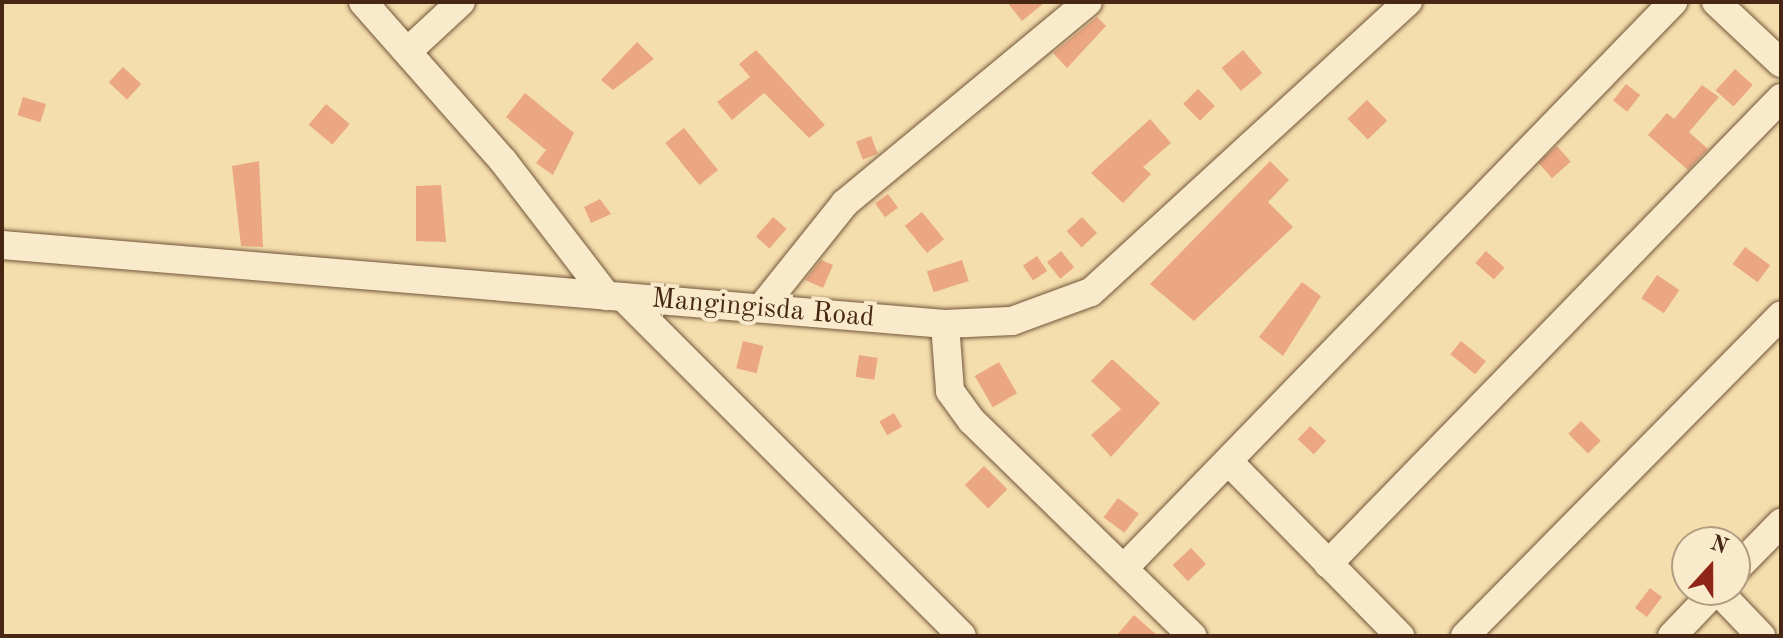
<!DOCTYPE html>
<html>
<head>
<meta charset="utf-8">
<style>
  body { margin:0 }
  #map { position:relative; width:1783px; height:638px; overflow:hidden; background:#f5dead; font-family:"Old Standard TT",serif }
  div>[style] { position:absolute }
  .building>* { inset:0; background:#eaa781; transform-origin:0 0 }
  .roads { filter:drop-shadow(0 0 2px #72553a) drop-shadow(0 0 2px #72553a) }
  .minor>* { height:28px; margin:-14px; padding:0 14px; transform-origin:14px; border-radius:14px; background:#f8eaca }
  span { translate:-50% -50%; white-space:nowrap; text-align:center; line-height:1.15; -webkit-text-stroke:8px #f8eaca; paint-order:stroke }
  .street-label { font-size:28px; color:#472714 }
  .frame { position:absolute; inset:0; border:4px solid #472714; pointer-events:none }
  .north { position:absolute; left:1671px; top:526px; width:80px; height:80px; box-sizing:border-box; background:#f8eaca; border:2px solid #b19c81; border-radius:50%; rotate:21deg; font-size:22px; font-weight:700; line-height:32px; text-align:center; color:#472714 }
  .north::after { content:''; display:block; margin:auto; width:28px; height:36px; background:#8f2418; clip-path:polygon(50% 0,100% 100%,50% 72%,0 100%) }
</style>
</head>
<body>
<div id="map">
  <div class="building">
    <div style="clip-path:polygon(1007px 2px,1045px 2px,1022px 21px)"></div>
    <div style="clip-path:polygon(1097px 17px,1106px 26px,1067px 68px,1053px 53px)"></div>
    <div style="clip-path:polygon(637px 42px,654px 59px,613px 90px,601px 80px)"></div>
    <div style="clip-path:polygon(756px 50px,825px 125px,809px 138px,764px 93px,732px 120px,717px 102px,750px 77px,739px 64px)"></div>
    <div style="left:1243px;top:50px;width:30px;height:28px;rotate:50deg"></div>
    <div style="left:123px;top:67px;width:25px;height:21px;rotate:43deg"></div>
    <div style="left:1735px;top:69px;width:24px;height:29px;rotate:42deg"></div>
    <div style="left:1626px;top:84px;width:18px;height:21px;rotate:38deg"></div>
    <div style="clip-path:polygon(1702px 85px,1719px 97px,1689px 132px,1708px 149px,1688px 170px,1648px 135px,1667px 113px,1674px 119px)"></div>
    <div style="left:1198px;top:89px;width:24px;height:21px;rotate:45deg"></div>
    <div style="clip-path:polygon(525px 93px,574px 133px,553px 175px,536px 163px,546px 150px,506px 117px)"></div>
    <div style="left:23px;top:97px;width:24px;height:19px;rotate:17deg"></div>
    <div style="left:1367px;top:100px;width:29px;height:27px;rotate:46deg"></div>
    <div style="left:326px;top:104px;width:31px;height:27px;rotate:40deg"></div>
    <div style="clip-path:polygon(1150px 119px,1171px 143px,1143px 167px,1151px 174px,1123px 203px,1091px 173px)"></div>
    <div style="left:684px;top:128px;width:54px;height:24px;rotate:51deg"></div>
    <div style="left:871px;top:136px;width:19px;height:16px;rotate:69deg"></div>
    <div style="left:1557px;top:146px;width:21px;height:25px;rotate:49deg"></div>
    <div style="clip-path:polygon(259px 161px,263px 247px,241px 246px,232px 166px)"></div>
    <div style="clip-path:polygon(1270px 161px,1289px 180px,1268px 202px,1293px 227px,1194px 321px,1150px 284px)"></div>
    <div style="clip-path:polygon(441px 185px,446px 242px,416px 241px,416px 186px)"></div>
    <div style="left:888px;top:194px;width:17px;height:16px;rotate:54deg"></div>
    <div style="clip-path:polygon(600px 199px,611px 214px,591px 223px,584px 207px)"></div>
    <div style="left:922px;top:212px;width:35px;height:22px;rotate:51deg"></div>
    <div style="left:773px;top:217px;width:18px;height:26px;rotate:41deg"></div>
    <div style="left:1082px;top:217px;width:22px;height:21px;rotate:47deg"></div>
    <div style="left:1745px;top:247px;width:31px;height:21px;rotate:36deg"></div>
    <div style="left:1061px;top:251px;width:21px;height:18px;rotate:51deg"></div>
    <div style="left:1486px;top:251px;width:25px;height:16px;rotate:42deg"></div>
    <div style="left:1037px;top:256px;width:18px;height:17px;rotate:56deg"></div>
    <div style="clip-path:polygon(821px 260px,833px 265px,823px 288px,805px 280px)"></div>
    <div style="left:962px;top:260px;width:22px;height:37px;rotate:72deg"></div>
    <div style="left:1657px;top:275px;width:27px;height:28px;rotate:34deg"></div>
    <div style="clip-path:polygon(1302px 282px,1321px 296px,1283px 356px,1259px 337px)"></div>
    <div style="left:743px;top:341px;width:21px;height:28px;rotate:14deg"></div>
    <div style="left:1461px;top:341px;width:32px;height:17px;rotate:39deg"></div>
    <div style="left:859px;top:355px;width:19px;height:22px;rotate:9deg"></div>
    <div style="clip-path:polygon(1112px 359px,1160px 403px,1111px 457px,1091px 435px,1121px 409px,1091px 381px)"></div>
    <div style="left:999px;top:362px;width:36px;height:28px;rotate:60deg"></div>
    <div style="left:894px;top:413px;width:16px;height:17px;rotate:60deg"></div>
    <div style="left:1581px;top:421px;width:28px;height:18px;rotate:45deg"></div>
    <div style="left:1310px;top:426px;width:22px;height:18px;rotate:43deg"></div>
    <div style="left:984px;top:466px;width:33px;height:27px;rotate:45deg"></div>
    <div style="left:1118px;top:498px;width:26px;height:24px;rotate:37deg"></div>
    <div style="left:1191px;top:548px;width:22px;height:25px;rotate:47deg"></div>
    <div style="left:1650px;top:588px;width:15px;height:25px;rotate:37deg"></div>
    <div style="clip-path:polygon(1134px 615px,1158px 636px,1116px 636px)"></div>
  </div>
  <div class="roads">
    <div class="minor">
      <div style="left:363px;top:2px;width:213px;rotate:48.6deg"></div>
      <div style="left:504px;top:162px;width:169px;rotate:52.5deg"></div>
      <div style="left:1716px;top:2px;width:89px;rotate:43.2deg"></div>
      <div style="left:408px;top:51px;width:72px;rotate:-42.8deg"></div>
      <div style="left:2px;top:245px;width:946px;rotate:4.79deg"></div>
      <div style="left:945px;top:324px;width:67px;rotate:-2.6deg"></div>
      <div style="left:1012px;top:321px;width:84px;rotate:-20.2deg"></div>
      <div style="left:1091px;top:292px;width:430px;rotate:-42.5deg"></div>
      <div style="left:623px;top:297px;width:479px;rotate:45deg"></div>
      <div style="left:761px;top:308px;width:134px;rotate:-51.3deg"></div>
      <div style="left:845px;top:203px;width:315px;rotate:-39.6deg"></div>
      <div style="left:945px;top:324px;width:67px;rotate:85.7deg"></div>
      <div style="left:950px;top:391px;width:37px;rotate:54deg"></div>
      <div style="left:972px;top:421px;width:308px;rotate:44.3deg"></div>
      <div style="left:1230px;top:463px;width:243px;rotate:45.5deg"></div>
      <div style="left:1328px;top:564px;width:650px;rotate:-45.81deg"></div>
      <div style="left:1124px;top:568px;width:789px;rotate:-45.87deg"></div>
      <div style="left:1735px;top:570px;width:66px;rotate:-45.6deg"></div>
      <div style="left:1717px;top:590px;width:64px;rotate:46.3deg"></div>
      <div style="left:1465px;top:636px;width:450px;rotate:-45.4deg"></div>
      <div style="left:1672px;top:636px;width:64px;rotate:-46.3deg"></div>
    </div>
  </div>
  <div class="street-label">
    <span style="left:763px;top:309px;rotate:5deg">Mangingisda Road</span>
  </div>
  <div class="frame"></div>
  <div class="north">N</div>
</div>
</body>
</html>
